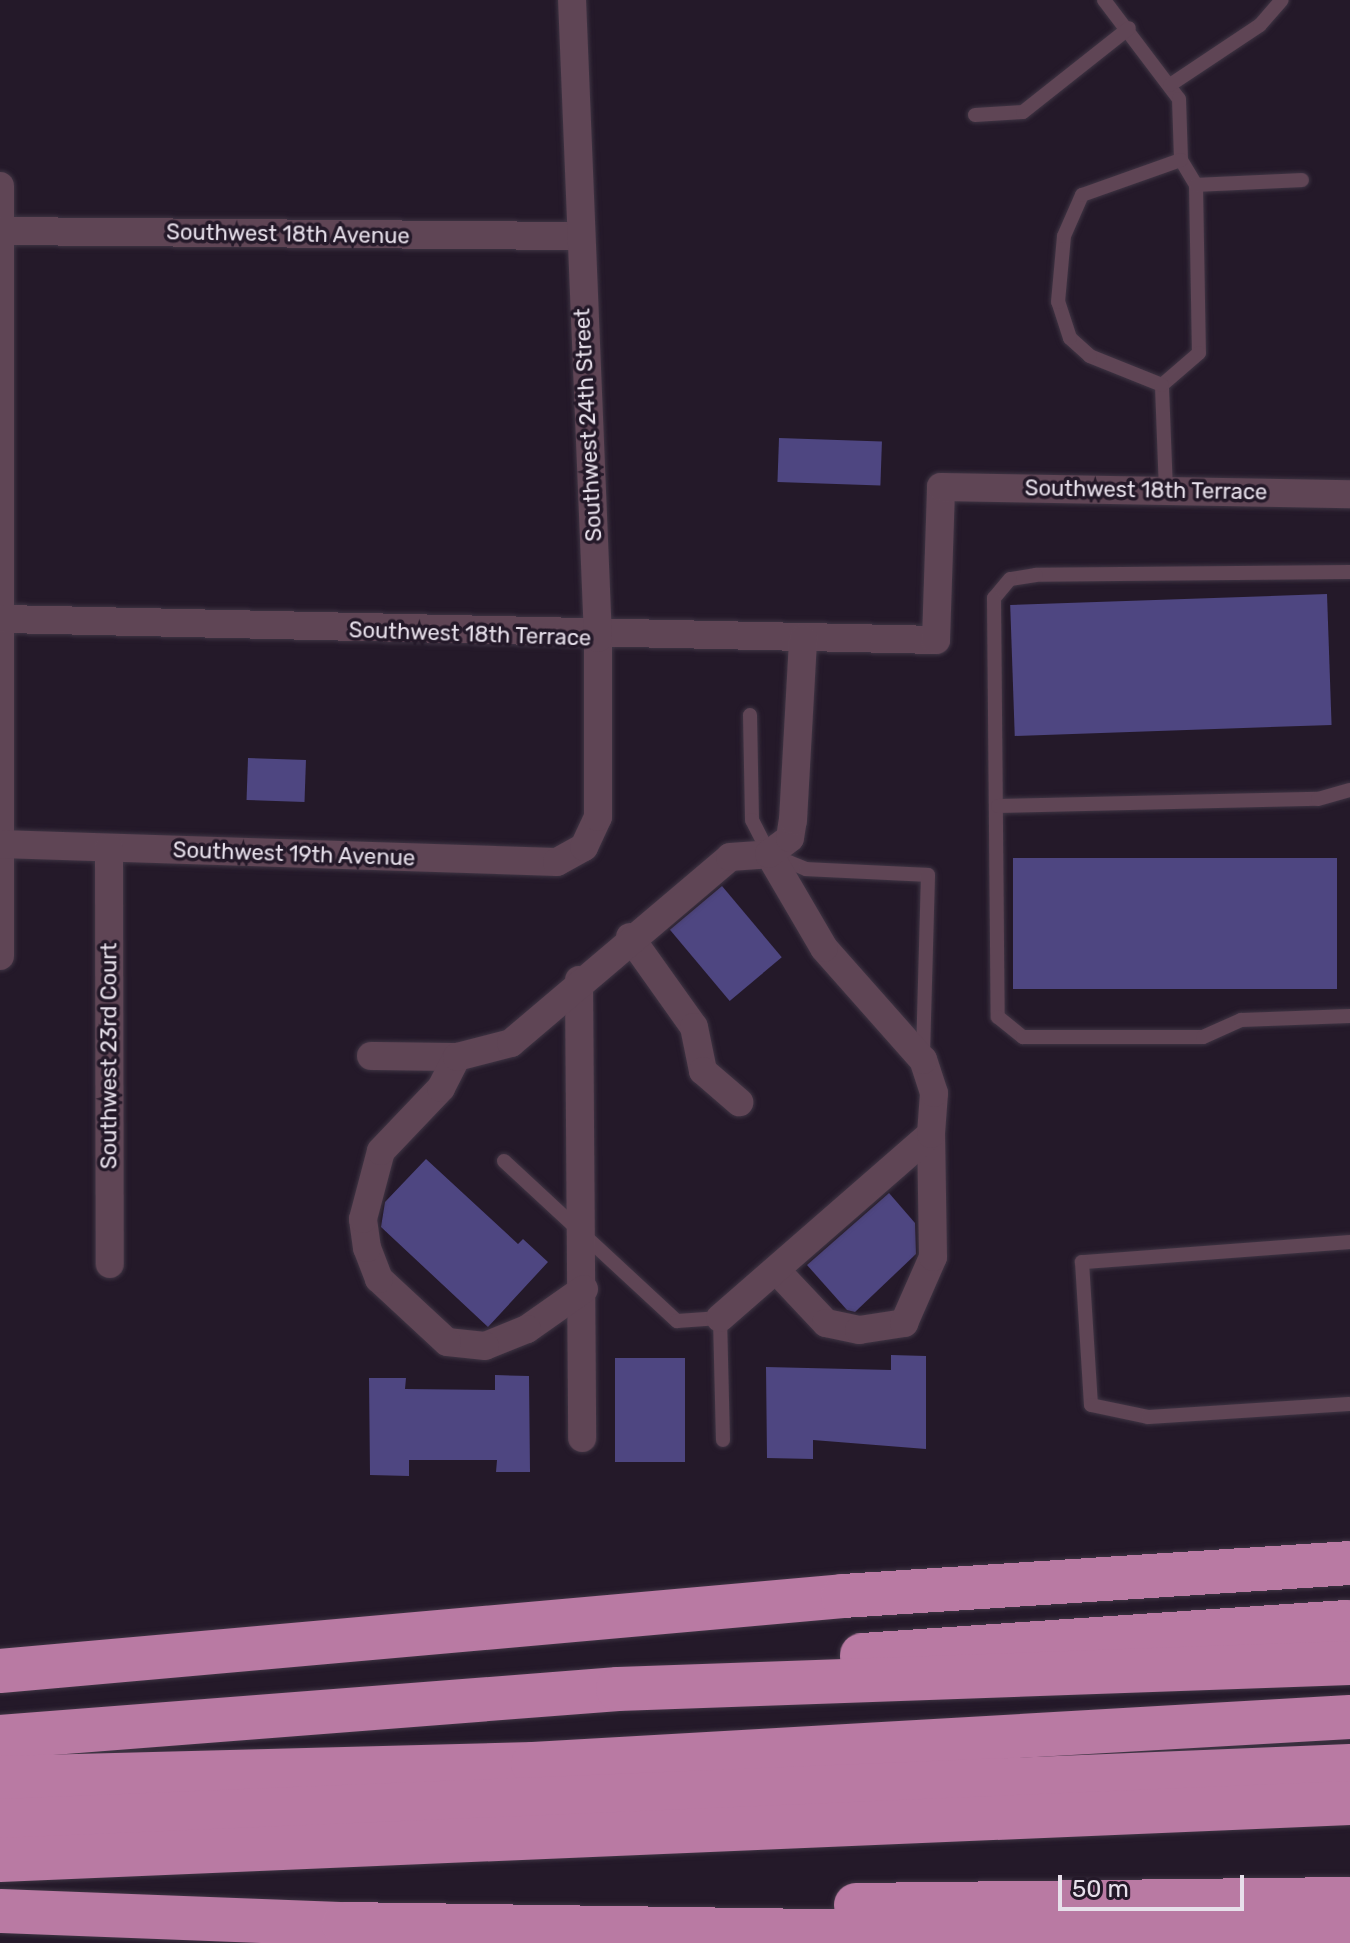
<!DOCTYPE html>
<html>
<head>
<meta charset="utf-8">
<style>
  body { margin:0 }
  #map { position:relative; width:1350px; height:1943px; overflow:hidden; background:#241929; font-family:Rubik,sans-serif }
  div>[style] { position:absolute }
  .building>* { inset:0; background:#4e4681; transform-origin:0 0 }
  .roads { filter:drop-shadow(0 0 2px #3f3544) drop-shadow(0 0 2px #3f3544) }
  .service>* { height:14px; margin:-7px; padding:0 7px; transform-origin:7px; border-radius:7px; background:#5f4555 }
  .minor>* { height:28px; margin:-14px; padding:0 14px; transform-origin:14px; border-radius:14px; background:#5f4555 }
  .motorway>* { height:44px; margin:-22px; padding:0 22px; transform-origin:22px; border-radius:22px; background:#b97aa3 }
  span { translate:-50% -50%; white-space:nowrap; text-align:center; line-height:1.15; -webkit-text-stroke:7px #241929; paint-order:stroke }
  .street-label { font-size:22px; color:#e7e0eb }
  .scale { position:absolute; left:1058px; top:1875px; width:186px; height:36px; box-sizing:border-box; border:4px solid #e7e0eb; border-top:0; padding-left:10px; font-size:24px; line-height:28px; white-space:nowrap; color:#e7e0eb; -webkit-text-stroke:6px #241929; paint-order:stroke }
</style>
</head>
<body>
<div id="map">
  <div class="building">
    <div style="left:779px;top:438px;width:103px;height:44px;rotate:2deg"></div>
    <div style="left:1327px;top:594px;width:131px;height:317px;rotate:88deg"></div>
    <div style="left:248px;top:758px;width:58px;height:42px;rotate:2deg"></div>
    <div style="left:1337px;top:858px;width:131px;height:324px;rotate:90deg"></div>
    <div style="left:722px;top:886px;width:93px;height:68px;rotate:50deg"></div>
    <div style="clip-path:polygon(426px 1159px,518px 1244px,523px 1239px,548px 1262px,488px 1327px,381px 1227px,385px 1202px)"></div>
    <div style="clip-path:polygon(889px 1193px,915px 1223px,916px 1254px,855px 1312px,847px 1310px,807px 1265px)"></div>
    <div style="clip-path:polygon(891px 1355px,926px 1356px,926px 1449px,813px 1440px,813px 1459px,767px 1458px,766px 1367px,891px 1370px)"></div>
    <div style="left:615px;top:1358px;width:70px;height:104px"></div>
    <div style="clip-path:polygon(495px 1375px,529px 1376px,530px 1472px,496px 1472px,497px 1460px,409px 1460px,409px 1476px,370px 1475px,369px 1378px,406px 1378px,405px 1389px,495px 1390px)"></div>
  </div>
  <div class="roads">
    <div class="service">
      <div style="left:1104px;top:0;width:124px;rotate:52.9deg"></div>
      <div style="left:1179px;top:99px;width:61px;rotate:88.1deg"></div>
      <div style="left:1181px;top:160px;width:29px;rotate:59deg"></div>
      <div style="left:1196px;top:185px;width:168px;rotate:89deg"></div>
      <div style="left:1199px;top:353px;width:49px;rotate:139.1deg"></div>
      <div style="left:1170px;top:85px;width:108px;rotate:-33.7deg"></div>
      <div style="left:1260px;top:25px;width:33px;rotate:-49deg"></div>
      <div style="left:975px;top:115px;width:48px;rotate:-3.6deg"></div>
      <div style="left:1023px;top:112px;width:135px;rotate:-38.4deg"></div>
      <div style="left:1196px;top:185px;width:106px;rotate:-2.7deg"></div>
      <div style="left:1166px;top:491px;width:106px;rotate:-92.2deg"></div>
      <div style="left:1162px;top:385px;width:78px;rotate:-158.1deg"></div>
      <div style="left:1090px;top:356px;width:27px;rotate:-138deg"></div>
      <div style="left:1070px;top:338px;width:38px;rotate:-108deg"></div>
      <div style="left:1058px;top:302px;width:66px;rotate:-84.8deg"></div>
      <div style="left:1064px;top:236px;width:45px;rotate:-66.3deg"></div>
      <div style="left:1082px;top:195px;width:105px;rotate:-19.5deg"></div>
      <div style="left:1350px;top:572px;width:314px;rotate:179.5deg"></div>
      <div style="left:1036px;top:575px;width:26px;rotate:171deg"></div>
      <div style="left:1010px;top:579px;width:25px;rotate:130deg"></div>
      <div style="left:994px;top:598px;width:419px;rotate:89.5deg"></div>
      <div style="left:998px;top:1017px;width:32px;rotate:39deg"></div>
      <div style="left:1023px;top:1037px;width:180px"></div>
      <div style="left:1203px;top:1037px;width:42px;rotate:-24.1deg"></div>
      <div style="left:1241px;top:1020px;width:109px;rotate:-2.1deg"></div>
      <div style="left:750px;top:715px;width:105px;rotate:88.9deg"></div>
      <div style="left:752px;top:820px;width:38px;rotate:63deg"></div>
      <div style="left:769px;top:854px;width:40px;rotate:22deg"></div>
      <div style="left:806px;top:869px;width:122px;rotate:2.8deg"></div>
      <div style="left:928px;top:875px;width:180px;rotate:91.6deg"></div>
      <div style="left:998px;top:806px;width:320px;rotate:-1.3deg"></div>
      <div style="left:1318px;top:799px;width:33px;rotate:-16deg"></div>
      <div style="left:504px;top:1161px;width:236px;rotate:42.8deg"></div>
      <div style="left:677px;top:1321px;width:43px;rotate:-4deg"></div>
      <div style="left:720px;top:1318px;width:122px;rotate:88.6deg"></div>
      <div style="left:1350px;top:1242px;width:269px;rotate:175.7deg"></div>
      <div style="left:1082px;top:1262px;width:143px;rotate:86.4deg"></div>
      <div style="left:1091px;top:1405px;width:58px;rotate:11.9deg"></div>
      <div style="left:1148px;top:1417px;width:202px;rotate:-3.7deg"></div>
    </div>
    <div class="minor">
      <div style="left:0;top:186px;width:770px;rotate:90deg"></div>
      <div style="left:0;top:231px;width:577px;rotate:0.5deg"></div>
      <div style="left:5px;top:619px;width:931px;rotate:1.29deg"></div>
      <div style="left:936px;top:640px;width:153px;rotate:-88.1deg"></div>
      <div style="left:941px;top:487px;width:409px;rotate:1deg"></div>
      <div style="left:0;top:844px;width:557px;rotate:1.85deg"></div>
      <div style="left:557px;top:862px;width:31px;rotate:-29deg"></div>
      <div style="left:584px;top:847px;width:33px;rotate:-65deg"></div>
      <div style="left:598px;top:817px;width:179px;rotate:-90deg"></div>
      <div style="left:598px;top:638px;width:639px;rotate:-92.33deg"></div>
      <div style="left:109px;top:848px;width:416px;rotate:89.9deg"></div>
      <div style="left:630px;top:937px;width:110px;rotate:54.6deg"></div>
      <div style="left:694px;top:1027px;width:45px;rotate:78.4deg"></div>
      <div style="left:703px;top:1071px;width:48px;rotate:40.7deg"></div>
      <div style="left:579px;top:980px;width:458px;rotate:89.6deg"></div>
      <div style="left:371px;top:1056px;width:86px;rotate:0.7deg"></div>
      <div style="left:776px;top:1270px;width:73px;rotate:46.7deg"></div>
      <div style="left:826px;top:1323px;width:34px;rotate:12deg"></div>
      <div style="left:859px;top:1330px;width:46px;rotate:-8.8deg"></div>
      <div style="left:904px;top:1323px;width:72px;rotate:-66.3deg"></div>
      <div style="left:933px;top:1257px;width:123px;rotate:-90.9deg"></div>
      <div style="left:584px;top:1289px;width:70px;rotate:144.9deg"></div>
      <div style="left:527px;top:1329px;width:45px;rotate:158deg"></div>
      <div style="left:485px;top:1346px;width:38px;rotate:-174deg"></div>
      <div style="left:447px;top:1342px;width:93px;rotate:-137.2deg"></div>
      <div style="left:379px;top:1279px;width:33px;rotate:-111deg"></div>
      <div style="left:367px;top:1248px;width:29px;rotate:-98deg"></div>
      <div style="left:363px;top:1219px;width:70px;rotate:-75.2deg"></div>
      <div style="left:381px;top:1151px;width:87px;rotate:-46.4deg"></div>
      <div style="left:441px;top:1088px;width:35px;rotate:-63deg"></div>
      <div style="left:457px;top:1057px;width:56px;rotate:-14.5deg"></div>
      <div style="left:511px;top:1043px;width:287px;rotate:-40.3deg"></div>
      <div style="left:730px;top:857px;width:39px;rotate:-4deg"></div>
      <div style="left:720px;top:1318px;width:280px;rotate:-41.1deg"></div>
      <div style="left:931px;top:1134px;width:41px;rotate:-85.8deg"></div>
      <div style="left:934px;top:1093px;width:35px;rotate:-108deg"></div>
      <div style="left:923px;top:1060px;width:149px;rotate:-131.5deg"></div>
      <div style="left:824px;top:948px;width:109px;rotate:-120.3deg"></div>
      <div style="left:769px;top:854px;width:26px;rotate:-37deg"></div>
      <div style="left:790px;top:838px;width:18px;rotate:-81deg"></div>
      <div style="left:793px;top:820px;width:181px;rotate:-86.8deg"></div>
    </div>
    <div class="motorway">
      <div style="left:862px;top:1655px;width:489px;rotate:-3.9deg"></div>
      <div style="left:0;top:1671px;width:846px;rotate:-5.08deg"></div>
      <div style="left:843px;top:1596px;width:508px;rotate:-3.72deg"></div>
      <div style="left:0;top:1737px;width:620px;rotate:-4.44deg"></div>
      <div style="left:618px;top:1689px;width:732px;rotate:-2.03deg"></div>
      <div style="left:0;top:1778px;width:533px;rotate:-1.5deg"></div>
      <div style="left:533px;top:1764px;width:818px;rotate:-3.29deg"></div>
      <div style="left:0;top:1821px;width:1351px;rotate:-2.33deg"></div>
      <div style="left:0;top:1860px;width:1351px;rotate:-2.42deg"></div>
      <div style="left:856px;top:1905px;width:494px;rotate:-0.7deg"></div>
      <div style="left:0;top:1911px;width:344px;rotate:2.2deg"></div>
      <div style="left:344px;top:1924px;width:1006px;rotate:0.85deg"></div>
    </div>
  </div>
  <div class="street-label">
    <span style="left:288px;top:234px;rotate:1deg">Southwest 18th Avenue</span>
    <span style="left:588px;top:425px;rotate:-93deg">Southwest 24th Street</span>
    <span style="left:1146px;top:490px;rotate:1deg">Southwest 18th Terrace</span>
    <span style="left:470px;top:634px;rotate:2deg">Southwest 18th Terrace</span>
    <span style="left:294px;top:854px;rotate:2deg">Southwest 19th Avenue</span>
    <span style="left:109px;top:1056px;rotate:-90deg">Southwest 23rd Court</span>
  </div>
  <div class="scale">50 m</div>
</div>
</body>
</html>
